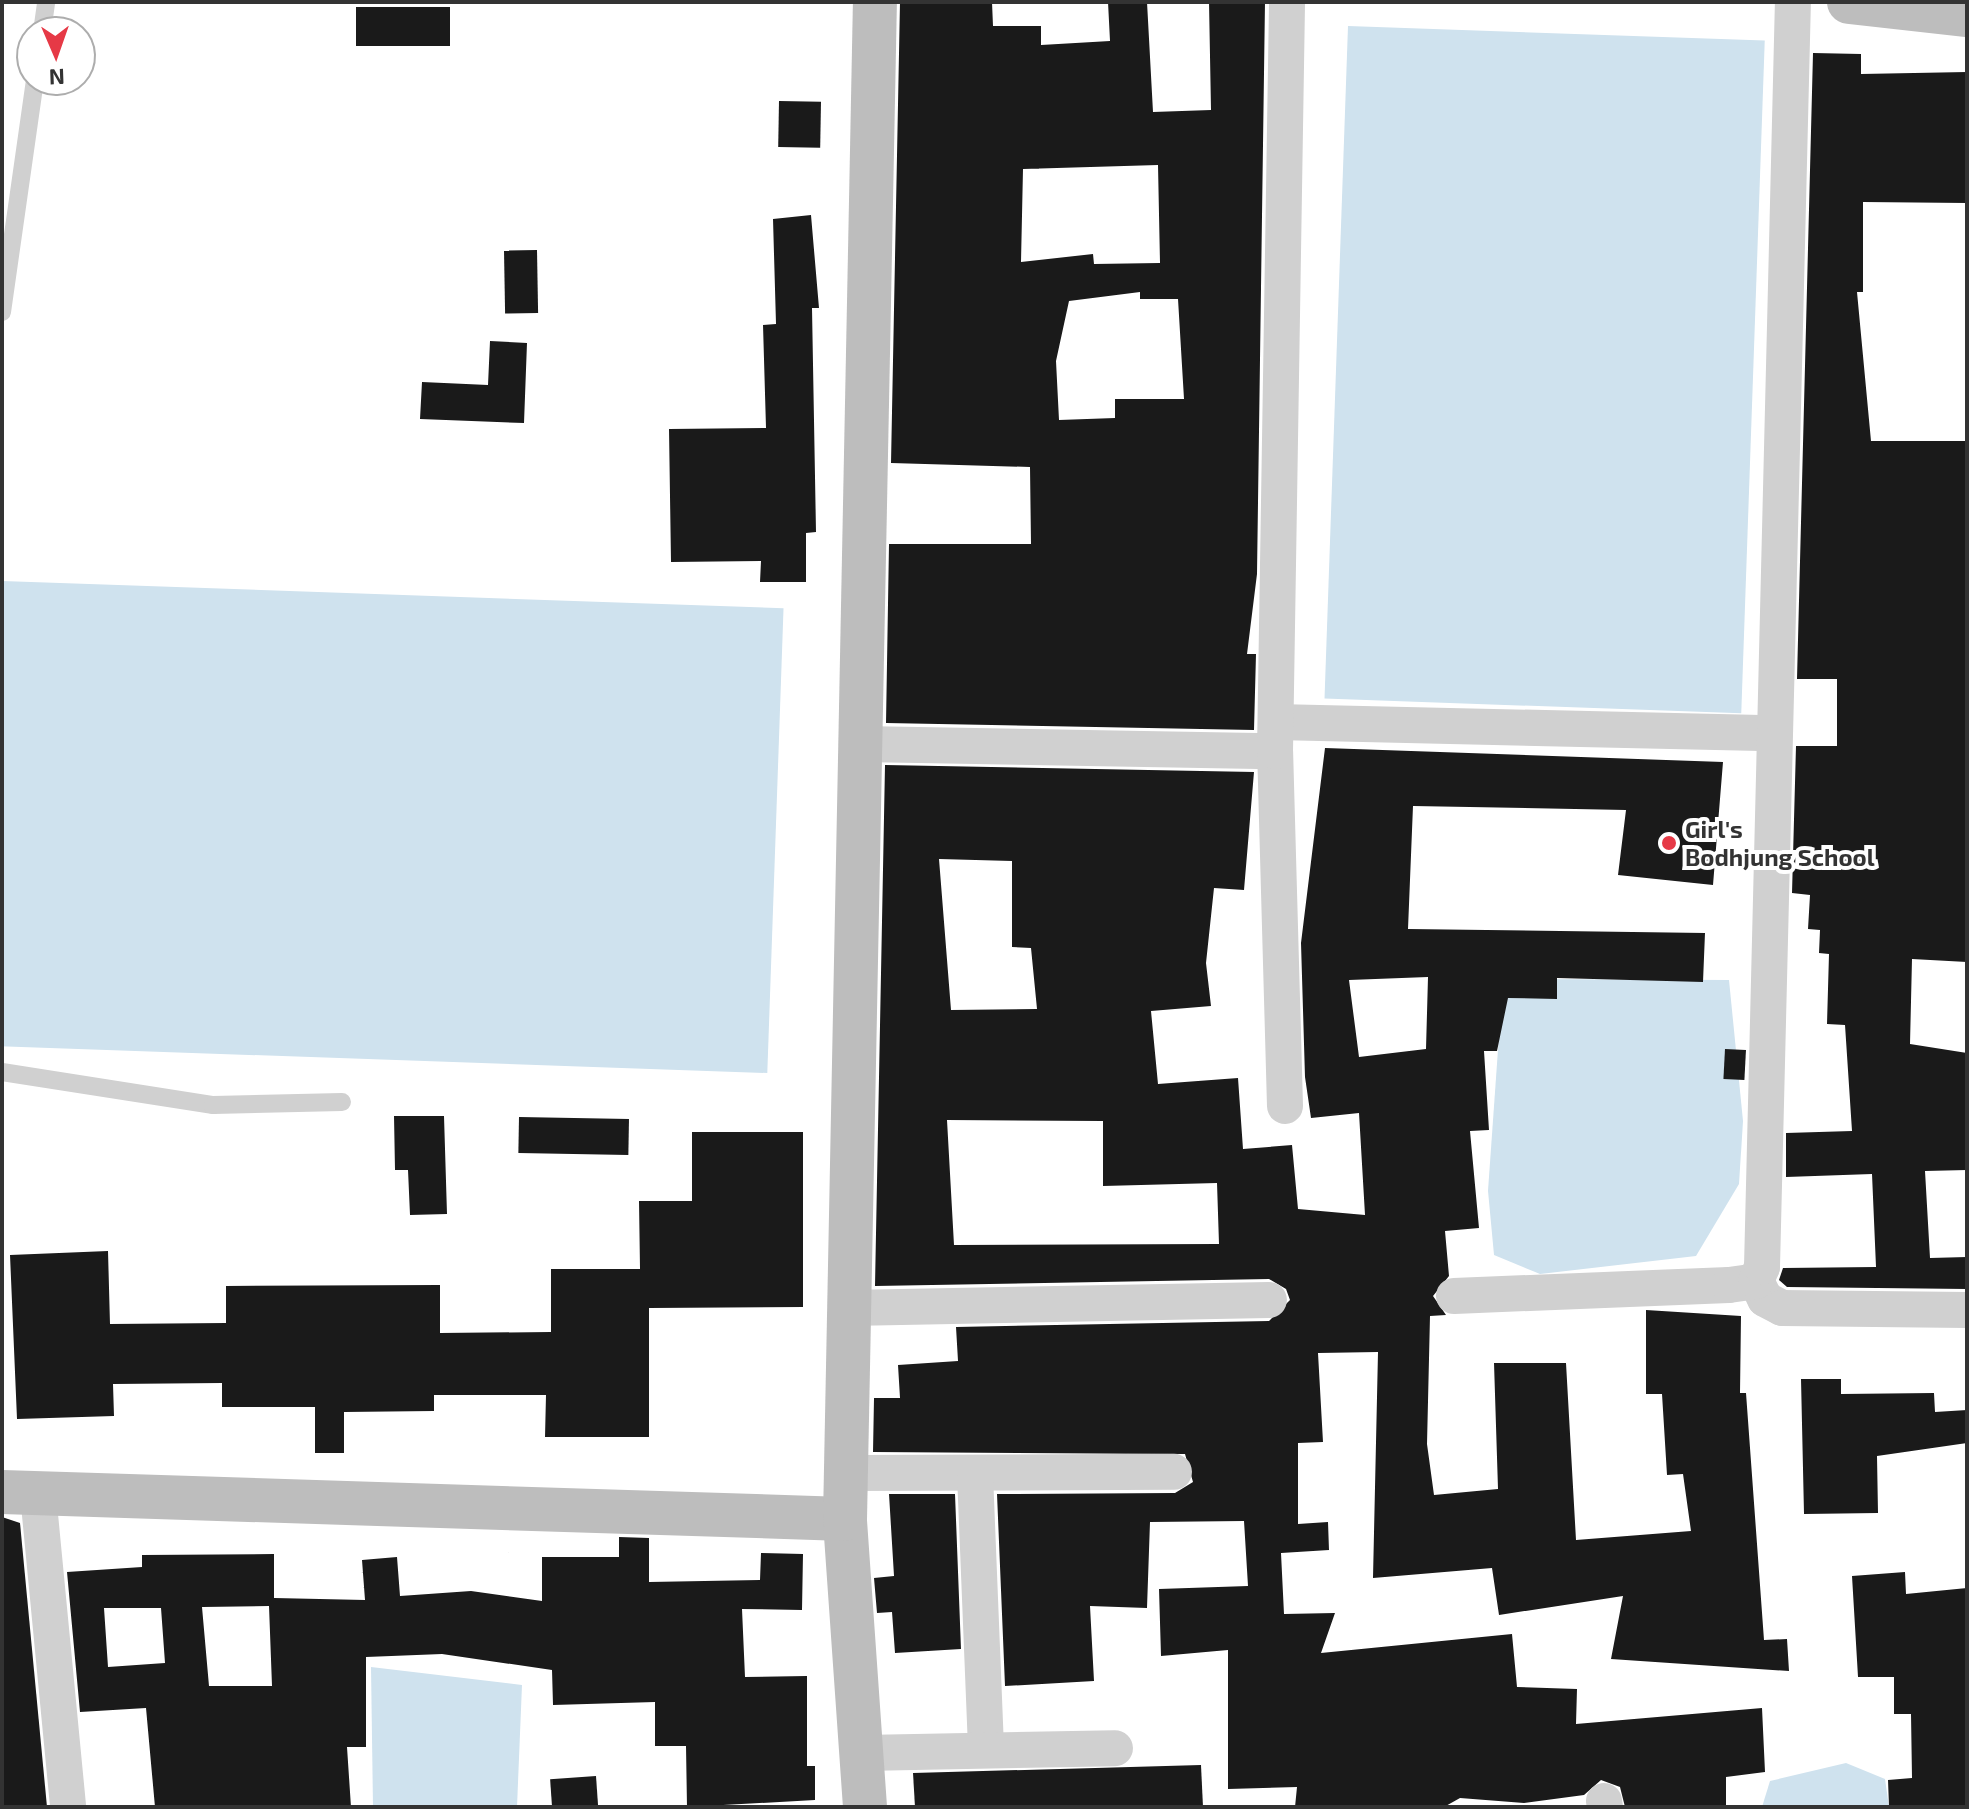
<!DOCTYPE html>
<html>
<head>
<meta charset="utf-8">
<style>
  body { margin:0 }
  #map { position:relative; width:1969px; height:1809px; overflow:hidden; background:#fff; font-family:"Exo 2",sans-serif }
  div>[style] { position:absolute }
  .water>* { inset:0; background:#cfe2ee; transform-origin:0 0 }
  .building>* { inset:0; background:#1a1a1a; transform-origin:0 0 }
  .lane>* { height:18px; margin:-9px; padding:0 9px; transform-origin:9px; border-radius:9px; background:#d0d0d0 }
  .street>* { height:36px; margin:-18px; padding:0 18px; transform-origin:18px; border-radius:18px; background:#d0d0d0 }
  .secondary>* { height:44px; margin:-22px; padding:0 22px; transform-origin:22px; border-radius:22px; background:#bdbdbd }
  .dots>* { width:22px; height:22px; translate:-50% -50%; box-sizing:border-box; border:4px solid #fff; border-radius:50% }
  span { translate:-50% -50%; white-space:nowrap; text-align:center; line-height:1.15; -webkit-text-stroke:8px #fff; paint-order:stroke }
  .poi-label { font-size:24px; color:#333; font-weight:700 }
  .left { translate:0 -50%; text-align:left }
  .frame { position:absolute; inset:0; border:4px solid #333; pointer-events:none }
  .north { position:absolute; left:16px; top:16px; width:80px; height:80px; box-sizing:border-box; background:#fff; border:2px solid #adadad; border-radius:50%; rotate:178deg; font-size:22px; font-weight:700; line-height:32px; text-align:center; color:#333 }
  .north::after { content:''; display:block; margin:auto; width:28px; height:36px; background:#e63946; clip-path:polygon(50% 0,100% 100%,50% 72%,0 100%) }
</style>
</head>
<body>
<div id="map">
  <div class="water">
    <div style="left:1348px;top:26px;width:417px;height:673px;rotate:2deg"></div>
    <div style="left:2px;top:581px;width:782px;height:465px;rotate:2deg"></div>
    <div style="clip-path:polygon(1503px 979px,1729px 980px,1743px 1121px,1739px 1184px,1696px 1256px,1540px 1274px,1494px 1255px,1488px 1191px)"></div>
    <div style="clip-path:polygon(371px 1667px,522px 1685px,517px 1807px,373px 1807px)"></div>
    <div style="clip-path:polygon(1846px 1763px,1885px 1779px,1889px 1807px,1762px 1807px,1770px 1781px)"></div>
  </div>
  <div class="building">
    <div style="clip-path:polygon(evenodd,900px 2px,992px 2px,993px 26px,1041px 26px,1041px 45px,1110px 41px,1108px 2px,1147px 2px,1153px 112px,1211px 110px,1209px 2px,1265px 2px,1257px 574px,1247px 654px,1256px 654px,1254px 730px,886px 723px,889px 544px,1031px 544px,1030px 467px,891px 463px,900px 2px,1158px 165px,1160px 263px,1094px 264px,1093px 254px,1021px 262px,1023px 169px,1158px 165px,900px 2px,1140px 292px,1140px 299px,1178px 299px,1184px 399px,1115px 399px,1115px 418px,1059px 420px,1056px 361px,1069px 301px,1140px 292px)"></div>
    <div style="left:450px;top:7px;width:39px;height:94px;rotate:90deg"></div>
    <div style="clip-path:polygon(1813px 53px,1861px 54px,1861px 74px,1967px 72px,1967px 203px,1863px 202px,1863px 292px,1857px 292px,1871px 441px,1967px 441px,1967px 962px,1912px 959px,1910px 1044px,1967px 1053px,1967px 1170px,1925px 1171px,1930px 1258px,1967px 1257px,1967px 1289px,1787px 1287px,1779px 1280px,1783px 1268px,1876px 1267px,1872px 1174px,1786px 1177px,1786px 1133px,1852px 1131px,1845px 1025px,1827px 1024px,1829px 954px,1819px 953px,1820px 930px,1808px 929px,1810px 895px,1792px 893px,1796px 746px,1837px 746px,1837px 679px,1797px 679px)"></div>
    <div style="left:779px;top:101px;width:42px;height:46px;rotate:1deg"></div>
    <div style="clip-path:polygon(811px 215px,819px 308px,812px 308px,816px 532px,806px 533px,806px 582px,760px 582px,761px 561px,671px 562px,669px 429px,766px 428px,763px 325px,776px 324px,773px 219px)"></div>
    <div style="left:537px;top:250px;width:63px;height:33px;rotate:89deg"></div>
    <div style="clip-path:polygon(490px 341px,527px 343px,524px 423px,420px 419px,422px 382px,488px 385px)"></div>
    <div style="clip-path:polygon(evenodd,1325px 748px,1723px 762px,1713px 885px,1618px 875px,1626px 810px,1413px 806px,1408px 929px,1705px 933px,1703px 982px,1557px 978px,1557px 999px,1508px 998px,1497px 1051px,1484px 1051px,1489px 1130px,1470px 1131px,1479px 1228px,1445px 1231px,1449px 1276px,1433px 1296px,1446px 1315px,1430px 1316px,1427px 1444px,1434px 1495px,1498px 1489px,1494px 1363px,1566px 1363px,1576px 1540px,1691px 1531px,1683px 1474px,1667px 1475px,1662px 1394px,1646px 1394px,1646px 1310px,1741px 1316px,1740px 1393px,1746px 1393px,1764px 1640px,1787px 1639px,1789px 1671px,1611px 1659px,1623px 1596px,1499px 1615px,1492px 1568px,1373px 1578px,1378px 1352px,1318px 1353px,1323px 1442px,1298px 1443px,1298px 1524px,1328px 1522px,1329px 1550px,1281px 1553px,1284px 1614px,1335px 1613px,1321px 1653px,1512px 1634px,1517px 1687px,1577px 1689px,1576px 1724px,1762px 1708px,1765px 1772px,1726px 1777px,1726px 1807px,1625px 1807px,1620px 1787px,1601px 1780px,1584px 1795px,1524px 1803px,1460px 1798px,1444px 1807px,1295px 1807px,1297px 1787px,1228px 1789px,1228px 1650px,1161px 1656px,1159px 1589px,1248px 1586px,1244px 1521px,1150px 1522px,1147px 1608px,1090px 1606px,1094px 1681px,1005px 1686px,997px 1494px,1175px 1493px,1193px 1482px,1185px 1454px,873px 1452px,874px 1398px,900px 1398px,898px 1365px,958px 1361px,956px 1327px,1269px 1321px,1290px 1300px,1286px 1289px,1269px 1279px,875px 1286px,885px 765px,1254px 772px,1244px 890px,1214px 888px,1206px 963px,1211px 1006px,1151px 1011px,1158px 1084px,1238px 1078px,1243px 1149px,1292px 1145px,1298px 1209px,1365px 1215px,1359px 1113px,1311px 1118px,1305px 1077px,1301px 943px,1325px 748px,939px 859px,1012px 861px,1012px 947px,1031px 948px,1037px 1009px,951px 1010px,939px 859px,1325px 748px,1428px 977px,1426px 1049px,1359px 1057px,1349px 980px,1428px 977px,1325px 748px,947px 1120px,1103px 1121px,1103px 1186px,1217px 1183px,1219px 1244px,954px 1245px,947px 1120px)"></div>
    <div style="left:1725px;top:1049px;width:21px;height:30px;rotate:3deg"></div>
    <div style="clip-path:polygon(394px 1116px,444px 1116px,447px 1214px,410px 1215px,408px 1170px,395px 1170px)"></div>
    <div style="left:519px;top:1117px;width:110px;height:36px;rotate:1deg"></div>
    <div style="clip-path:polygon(692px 1132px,803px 1132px,803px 1307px,649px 1308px,649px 1437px,545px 1437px,546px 1395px,434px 1395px,434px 1411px,344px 1412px,344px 1453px,315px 1453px,315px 1407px,222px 1407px,222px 1383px,113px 1384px,114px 1416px,17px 1419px,10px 1255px,108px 1251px,110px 1324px,226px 1323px,226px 1286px,440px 1285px,440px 1333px,551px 1332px,551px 1269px,640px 1269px,639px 1201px,692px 1201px)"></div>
    <div style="clip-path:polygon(1801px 1379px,1841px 1379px,1841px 1394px,1934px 1393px,1935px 1412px,1967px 1410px,1967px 1443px,1877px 1456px,1878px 1513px,1804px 1514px)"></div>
    <div style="clip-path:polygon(889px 1494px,955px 1494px,961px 1649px,895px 1653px,892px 1612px,877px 1613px,874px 1578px,894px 1576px)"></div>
    <div style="clip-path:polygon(2px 1517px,20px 1523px,47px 1807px,2px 1807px)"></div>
    <div style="clip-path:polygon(evenodd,619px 1537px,649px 1538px,649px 1582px,760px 1580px,761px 1553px,803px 1554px,802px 1610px,742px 1609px,745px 1677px,807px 1676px,807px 1766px,815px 1766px,815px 1800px,687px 1807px,686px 1746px,655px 1746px,655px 1702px,553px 1705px,552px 1670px,442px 1654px,366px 1657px,366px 1747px,347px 1747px,351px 1807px,155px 1807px,146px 1708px,80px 1712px,67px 1572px,142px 1567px,142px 1555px,274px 1554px,274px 1598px,365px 1600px,362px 1560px,397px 1557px,400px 1596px,471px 1591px,542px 1601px,542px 1557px,619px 1557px,619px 1537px,269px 1606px,272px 1686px,209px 1686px,202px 1607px,269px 1606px,619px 1537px,104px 1608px,161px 1608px,165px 1663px,108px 1667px,104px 1608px)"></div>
    <div style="clip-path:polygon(1905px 1572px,1906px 1594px,1967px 1588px,1967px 1807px,1889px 1807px,1888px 1780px,1912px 1778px,1911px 1714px,1894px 1714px,1894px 1677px,1858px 1677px,1852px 1576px)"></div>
    <div style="clip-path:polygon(1201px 1765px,1203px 1807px,915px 1807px,913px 1773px)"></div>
    <div style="left:596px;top:1776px;width:31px;height:46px;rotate:86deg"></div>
  </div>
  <div class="lane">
    <div style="left:42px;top:32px;width:30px;rotate:-82deg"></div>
    <div style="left:2px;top:312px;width:234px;rotate:-81.9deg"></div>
    <div style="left:2px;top:1072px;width:214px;rotate:8.9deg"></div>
    <div style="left:213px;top:1105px;width:129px;rotate:-1.3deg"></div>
  </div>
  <div class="street">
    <div style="left:1276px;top:722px;width:496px;rotate:1.3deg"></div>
    <div style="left:861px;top:744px;width:414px;rotate:1deg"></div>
    <div style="left:1285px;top:1106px;width:355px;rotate:-91.6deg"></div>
    <div style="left:1275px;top:751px;width:749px;rotate:-89.08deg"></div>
    <div style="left:1756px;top:1281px;width:20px;rotate:63deg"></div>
    <div style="left:1765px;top:1299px;width:19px;rotate:28deg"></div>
    <div style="left:1782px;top:1308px;width:185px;rotate:0.6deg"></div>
    <div style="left:1454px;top:1296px;width:275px;rotate:-2.3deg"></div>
    <div style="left:1729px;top:1285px;width:27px;rotate:-8deg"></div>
    <div style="left:1756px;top:1281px;width:15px;rotate:-67deg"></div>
    <div style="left:1762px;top:1267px;width:1265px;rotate:-88.6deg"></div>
    <div style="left:849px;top:1308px;width:420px;rotate:-1.1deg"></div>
    <div style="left:848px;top:1473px;width:326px;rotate:-0.2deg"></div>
    <div style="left:975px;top:1474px;width:274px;rotate:87.7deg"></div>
    <div style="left:38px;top:1494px;width:313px;rotate:84.5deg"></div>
    <div style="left:863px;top:1753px;width:252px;rotate:-1.1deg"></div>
    <div style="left:1604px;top:1801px;width:6px;rotate:81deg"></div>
  </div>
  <div class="secondary">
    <div style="left:1849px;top:2px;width:119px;rotate:6.3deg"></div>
    <div style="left:2px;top:1492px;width:843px;rotate:1.83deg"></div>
    <div style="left:865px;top:1807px;width:289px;rotate:-94deg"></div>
    <div style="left:845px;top:1519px;width:1517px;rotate:-88.87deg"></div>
  </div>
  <div class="dots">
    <div style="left:1669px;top:843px;background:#e63946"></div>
  </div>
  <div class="poi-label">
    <span class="left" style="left:1685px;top:843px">Girl's<br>Bodhjung School</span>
  </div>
  <div class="frame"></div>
  <div class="north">N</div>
</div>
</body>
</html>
